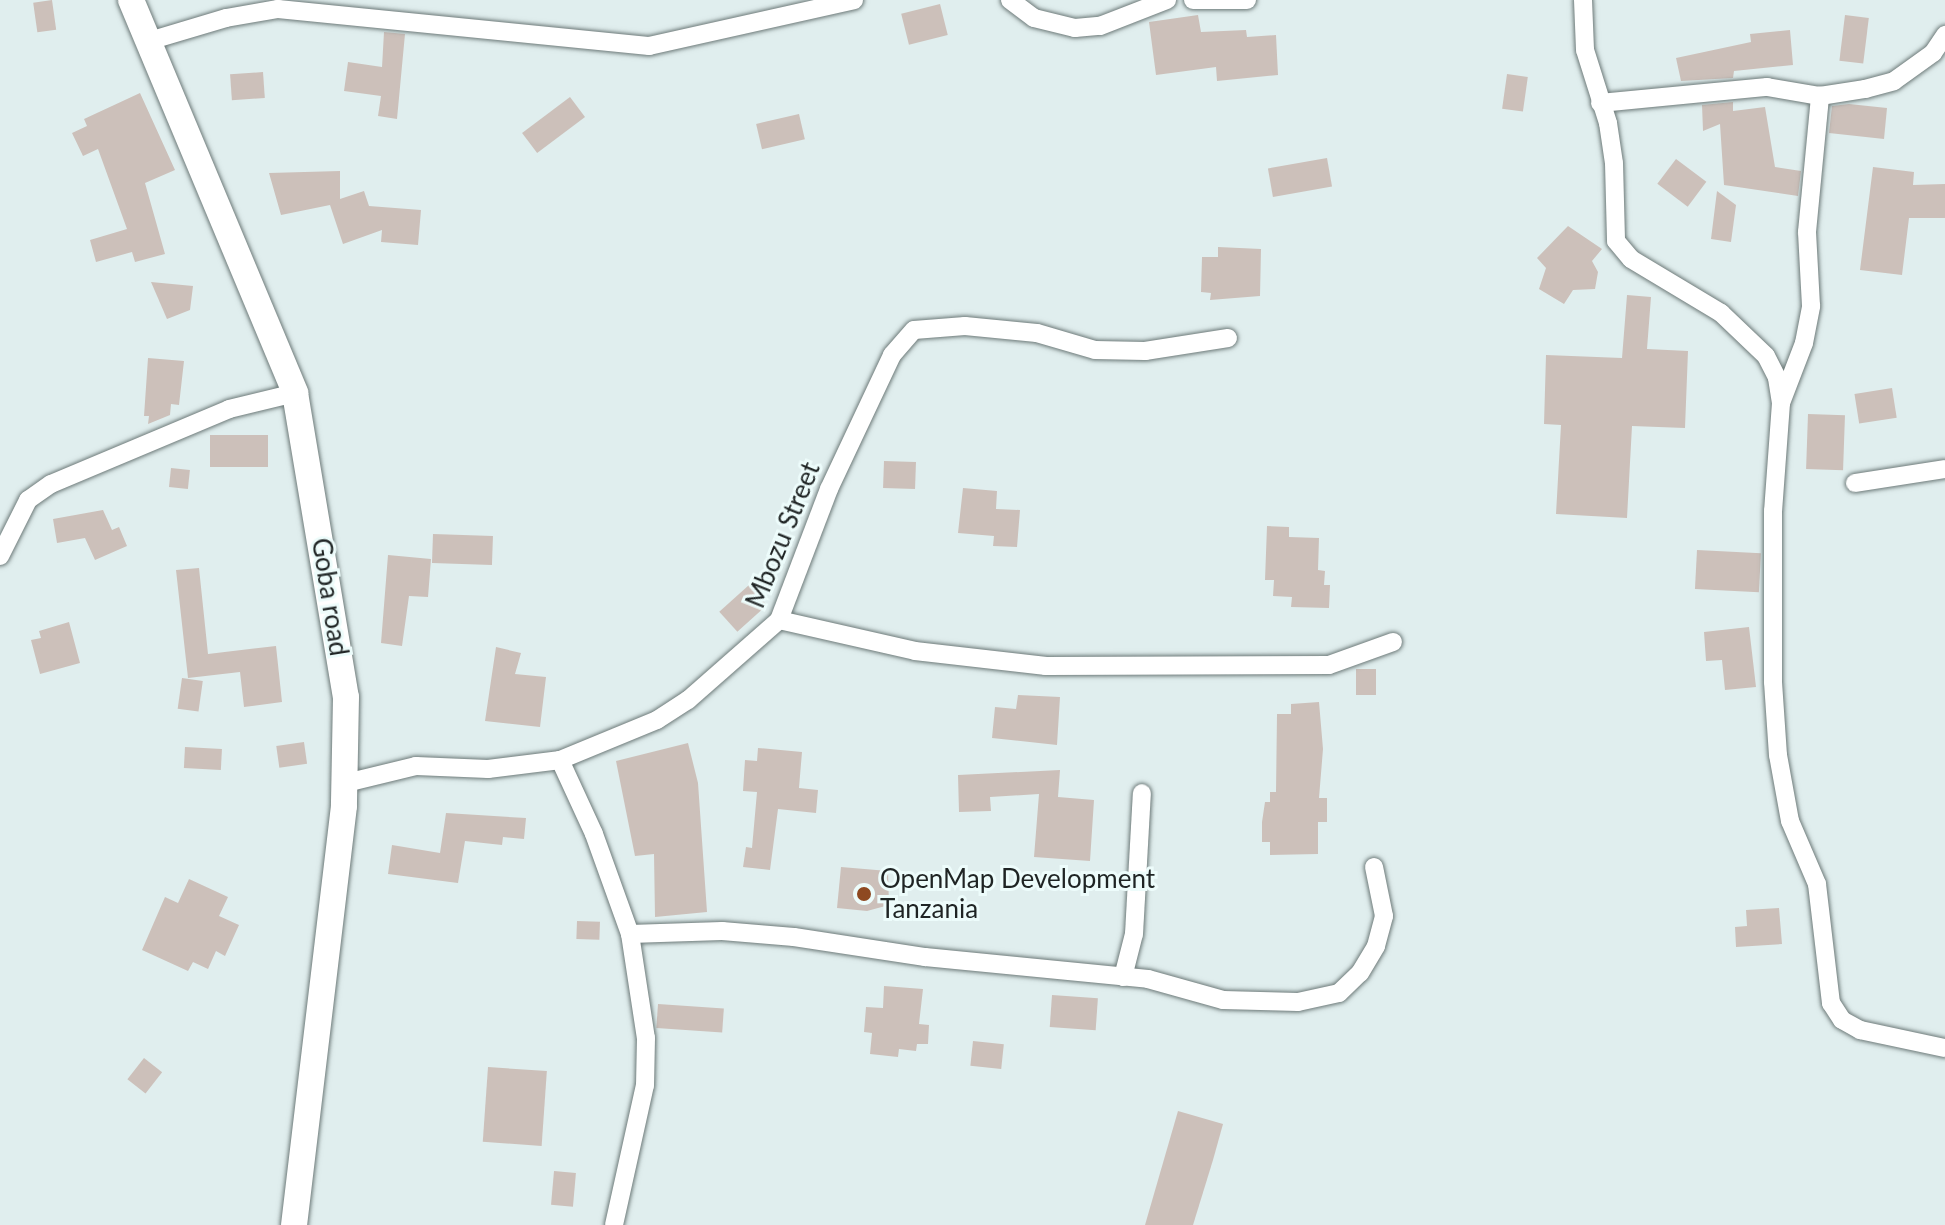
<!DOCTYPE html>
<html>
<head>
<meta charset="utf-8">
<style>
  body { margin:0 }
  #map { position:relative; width:1945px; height:1225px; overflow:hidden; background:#e0eeee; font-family:Lato,sans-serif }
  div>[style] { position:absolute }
  .building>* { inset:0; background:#ccc0ba; transform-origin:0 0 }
  .roads { filter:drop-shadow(0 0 2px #6d7a79) drop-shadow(0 0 2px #6d7a79) }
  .street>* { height:18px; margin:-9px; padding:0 9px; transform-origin:9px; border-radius:9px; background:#fff }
  .secondary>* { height:26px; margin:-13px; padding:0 13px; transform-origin:13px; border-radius:13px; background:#fff }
  .dots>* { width:22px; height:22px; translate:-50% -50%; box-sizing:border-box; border:4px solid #edfcfb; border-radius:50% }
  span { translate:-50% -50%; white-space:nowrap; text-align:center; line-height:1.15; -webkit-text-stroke:6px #edfcfb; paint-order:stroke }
  .street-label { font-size:26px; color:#1f2424 }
  .poi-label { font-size:26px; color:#1f2424 }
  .left { translate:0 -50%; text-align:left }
</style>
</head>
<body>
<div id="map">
  <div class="building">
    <div style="left:52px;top:0;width:30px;height:19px;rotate:82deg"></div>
    <div style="left:940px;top:4px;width:32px;height:40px;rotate:76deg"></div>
    <div style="clip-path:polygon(1198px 15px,1201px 32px,1246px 30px,1247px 37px,1276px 35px,1278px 75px,1217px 81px,1216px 67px,1156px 75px,1149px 22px)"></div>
    <div style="left:1845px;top:15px;width:24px;height:46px;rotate:7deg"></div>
    <div style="clip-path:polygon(1790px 30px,1793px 65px,1734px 71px,1733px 78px,1681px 81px,1676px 58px,1751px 42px,1750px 34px)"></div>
    <div style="clip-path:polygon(384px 32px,405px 34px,397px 119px,378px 116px,381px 96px,344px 91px,348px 62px,382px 67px)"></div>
    <div style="left:263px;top:72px;width:26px;height:33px;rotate:86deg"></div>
    <div style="left:1507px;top:74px;width:21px;height:35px;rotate:8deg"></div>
    <div style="clip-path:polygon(140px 93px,175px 170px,145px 183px,165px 254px,135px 262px,132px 252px,96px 262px,90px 240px,127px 229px,98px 149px,83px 156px,72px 133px,87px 126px,84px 119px)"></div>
    <div style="left:570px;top:97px;width:25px;height:60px;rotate:53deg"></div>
    <div style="clip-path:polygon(1733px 102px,1733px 111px,1765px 107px,1775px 167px,1801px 171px,1798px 196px,1724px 185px,1720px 124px,1703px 131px,1702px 105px)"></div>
    <div style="clip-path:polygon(1849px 104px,1887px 108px,1884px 139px,1829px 133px,1832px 106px)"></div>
    <div style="left:799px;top:114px;width:26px;height:44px;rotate:77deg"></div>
    <div style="left:1327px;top:158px;width:29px;height:60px;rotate:80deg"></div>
    <div style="left:1676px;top:159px;width:38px;height:31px;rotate:37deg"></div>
    <div style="clip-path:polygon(1873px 167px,1914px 172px,1913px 185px,1945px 184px,1945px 218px,1909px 218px,1902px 275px,1860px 270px)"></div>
    <div style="clip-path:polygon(340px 171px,340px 199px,364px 191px,369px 206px,421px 210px,418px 245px,381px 242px,382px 230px,343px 244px,330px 205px,281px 215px,269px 173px)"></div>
    <div style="clip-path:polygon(1717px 191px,1736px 205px,1731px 242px,1711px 239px)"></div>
    <div style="clip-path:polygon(1568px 226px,1602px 249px,1592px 261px,1598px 272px,1595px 289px,1573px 290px,1564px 304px,1539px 289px,1546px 268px,1537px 258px)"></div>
    <div style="clip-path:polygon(1218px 247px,1261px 249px,1260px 296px,1210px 300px,1211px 293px,1201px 292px,1202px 257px,1218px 257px)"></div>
    <div style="clip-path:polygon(151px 282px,193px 286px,190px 310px,167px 319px)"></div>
    <div style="clip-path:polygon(1627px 295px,1651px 297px,1647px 349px,1688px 351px,1685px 428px,1632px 426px,1627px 518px,1556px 514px,1561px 425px,1544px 424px,1546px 355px,1622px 358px)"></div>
    <div style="clip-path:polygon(148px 358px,184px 361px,179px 405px,171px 404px,170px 415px,148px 424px,149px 416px,144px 416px)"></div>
    <div style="left:1892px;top:388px;width:30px;height:38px;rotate:81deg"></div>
    <div style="left:1808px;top:414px;width:37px;height:55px;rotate:2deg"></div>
    <div style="left:210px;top:435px;width:58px;height:32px"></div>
    <div style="left:884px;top:461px;width:32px;height:27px;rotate:2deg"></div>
    <div style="left:171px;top:468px;width:19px;height:19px;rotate:6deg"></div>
    <div style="clip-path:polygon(963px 488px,997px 491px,996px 509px,1020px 510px,1017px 547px,993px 546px,994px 536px,958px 533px)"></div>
    <div style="clip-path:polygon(103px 510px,112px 530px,119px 527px,127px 546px,95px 560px,85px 538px,57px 543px,53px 519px)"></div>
    <div style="clip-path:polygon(1267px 526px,1289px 527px,1289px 537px,1319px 538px,1318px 570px,1325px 571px,1324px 585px,1330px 585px,1329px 608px,1291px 607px,1292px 597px,1273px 596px,1274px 580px,1265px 580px)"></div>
    <div style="left:433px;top:534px;width:60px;height:29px;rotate:2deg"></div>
    <div style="left:1697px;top:550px;width:64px;height:39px;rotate:3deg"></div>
    <div style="clip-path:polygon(388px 555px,431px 559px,428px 597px,409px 596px,402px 646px,381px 643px)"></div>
    <div style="clip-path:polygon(199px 568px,208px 654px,276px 646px,282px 702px,244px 707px,240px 672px,188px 678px,176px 570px)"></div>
    <div style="left:749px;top:585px;width:27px;height:40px;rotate:48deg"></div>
    <div style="clip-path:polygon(69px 622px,80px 663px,40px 674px,31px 640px,41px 638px,39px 631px)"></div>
    <div style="clip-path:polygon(1749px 627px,1756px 687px,1725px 690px,1722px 660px,1706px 661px,1704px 632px)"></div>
    <div style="clip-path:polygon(496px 647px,521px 653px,515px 674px,546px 677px,540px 727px,485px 721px)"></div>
    <div style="left:1356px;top:669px;width:20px;height:26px"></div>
    <div style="left:182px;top:678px;width:21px;height:31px;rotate:8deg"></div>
    <div style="clip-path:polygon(1018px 695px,1060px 697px,1057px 745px,992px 738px,995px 707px,1016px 709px)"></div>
    <div style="clip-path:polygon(1319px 702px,1323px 749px,1319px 798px,1327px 798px,1327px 822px,1318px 822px,1318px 854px,1270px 855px,1270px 842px,1262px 842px,1262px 822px,1265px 802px,1270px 802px,1270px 792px,1276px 792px,1277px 714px,1291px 714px,1291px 704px)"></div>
    <div style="left:304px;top:742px;width:22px;height:28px;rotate:82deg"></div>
    <div style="clip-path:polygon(688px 743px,698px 783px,707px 912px,655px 917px,654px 854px,635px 856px,616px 761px)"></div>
    <div style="left:185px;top:747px;width:37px;height:21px;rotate:3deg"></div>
    <div style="clip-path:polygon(758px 748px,802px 752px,799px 788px,818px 790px,816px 813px,778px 809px,770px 870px,743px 867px,746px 847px,752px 848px,757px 792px,743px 791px,745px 760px,757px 761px)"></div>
    <div style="clip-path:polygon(1060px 770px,1058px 797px,1094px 800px,1090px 861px,1034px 857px,1039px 794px,990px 797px,991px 811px,959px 812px,958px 775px)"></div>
    <div style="clip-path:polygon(446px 813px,526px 818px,524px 839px,503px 837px,502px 845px,465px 841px,458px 883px,388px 874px,392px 845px,440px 853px)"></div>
    <div style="clip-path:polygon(841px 867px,888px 871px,889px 905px,867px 911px,837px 908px)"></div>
    <div style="clip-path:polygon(189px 879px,228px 897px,219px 916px,239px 925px,225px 956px,216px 951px,208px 969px,193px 962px,188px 971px,142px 950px,165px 897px,178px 903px)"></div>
    <div style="clip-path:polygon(1779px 908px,1782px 944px,1736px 947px,1735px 927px,1747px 926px,1746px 910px)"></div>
    <div style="left:577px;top:921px;width:23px;height:18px;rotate:2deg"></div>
    <div style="clip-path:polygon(884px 986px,923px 989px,919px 1024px,929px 1025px,928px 1044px,917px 1044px,916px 1051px,899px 1049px,898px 1057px,870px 1054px,872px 1033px,864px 1032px,866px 1007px,883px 1008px)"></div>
    <div style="left:1052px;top:995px;width:46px;height:32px;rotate:4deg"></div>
    <div style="left:658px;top:1004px;width:66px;height:24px;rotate:4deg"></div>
    <div style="left:973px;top:1041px;width:31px;height:25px;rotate:6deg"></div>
    <div style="left:144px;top:1058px;width:23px;height:27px;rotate:38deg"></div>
    <div style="left:488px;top:1067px;width:59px;height:75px;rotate:4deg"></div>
    <div style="clip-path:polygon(1178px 1111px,1223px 1124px,1213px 1160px,1193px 1225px,1145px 1225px)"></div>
    <div style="left:554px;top:1171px;width:22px;height:34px;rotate:5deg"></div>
  </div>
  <div class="roads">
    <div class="street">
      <div style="left:1010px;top:0;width:30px;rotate:37deg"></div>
      <div style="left:1034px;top:18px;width:42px;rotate:13.7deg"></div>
      <div style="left:1075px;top:28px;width:25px;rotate:-5deg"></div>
      <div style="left:1100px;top:26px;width:72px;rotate:-21.2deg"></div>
      <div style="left:1193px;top:0;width:54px"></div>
      <div style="left:1583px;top:0;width:50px;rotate:87.7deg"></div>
      <div style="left:1585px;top:50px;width:77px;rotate:72.5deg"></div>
      <div style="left:1608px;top:123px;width:40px;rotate:81.5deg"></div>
      <div style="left:1614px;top:163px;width:78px;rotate:88.5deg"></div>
      <div style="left:1616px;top:241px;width:23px;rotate:50deg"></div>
      <div style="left:1631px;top:259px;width:105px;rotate:31deg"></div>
      <div style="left:1721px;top:313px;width:62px;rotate:43.7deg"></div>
      <div style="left:1766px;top:356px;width:25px;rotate:63deg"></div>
      <div style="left:1777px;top:378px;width:25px;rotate:81deg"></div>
      <div style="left:1781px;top:403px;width:108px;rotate:94.2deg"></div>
      <div style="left:1773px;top:511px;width:171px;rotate:90deg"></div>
      <div style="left:1773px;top:682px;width:73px;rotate:86.1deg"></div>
      <div style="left:1778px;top:755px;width:67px;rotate:79.7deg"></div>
      <div style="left:1790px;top:821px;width:69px;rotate:66.8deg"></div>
      <div style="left:1817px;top:884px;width:120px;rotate:83.3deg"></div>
      <div style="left:1831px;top:1003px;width:20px;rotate:57deg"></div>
      <div style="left:1842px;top:1020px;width:21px;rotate:29deg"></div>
      <div style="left:1860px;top:1030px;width:87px;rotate:12deg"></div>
      <div style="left:149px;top:41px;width:80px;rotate:-16.6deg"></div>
      <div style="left:226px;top:18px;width:53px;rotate:-9.8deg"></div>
      <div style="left:278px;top:9px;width:373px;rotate:5.7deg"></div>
      <div style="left:649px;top:46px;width:210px;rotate:-12.6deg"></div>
      <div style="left:1600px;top:103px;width:168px;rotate:-5.5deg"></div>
      <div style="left:1767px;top:87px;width:54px;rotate:9.6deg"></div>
      <div style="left:1820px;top:96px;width:46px;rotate:-8.8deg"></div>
      <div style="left:1865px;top:89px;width:30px;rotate:-15deg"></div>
      <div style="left:1894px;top:81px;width:48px;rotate:-35.7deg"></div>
      <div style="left:1933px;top:53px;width:22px;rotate:-56deg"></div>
      <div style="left:1781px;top:403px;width:64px;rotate:-69deg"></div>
      <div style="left:1804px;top:343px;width:38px;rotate:-79deg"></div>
      <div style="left:1811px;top:306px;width:74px;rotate:-93.1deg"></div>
      <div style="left:1807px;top:232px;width:137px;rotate:-84.5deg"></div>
      <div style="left:1855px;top:483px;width:91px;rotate:-8.8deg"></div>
      <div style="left:0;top:556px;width:63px;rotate:-63.4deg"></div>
      <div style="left:28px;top:500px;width:28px;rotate:-35deg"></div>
      <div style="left:51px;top:484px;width:193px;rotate:-22.8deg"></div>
      <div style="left:229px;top:409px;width:68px;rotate:-13.6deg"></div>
      <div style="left:779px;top:620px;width:139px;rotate:12.8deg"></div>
      <div style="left:915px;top:651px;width:132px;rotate:6.5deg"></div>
      <div style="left:1046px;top:666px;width:283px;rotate:-0.2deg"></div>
      <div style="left:1329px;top:665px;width:68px;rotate:-19.8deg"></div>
      <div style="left:560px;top:760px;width:81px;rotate:65.3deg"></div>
      <div style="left:594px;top:834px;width:106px;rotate:70.2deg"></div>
      <div style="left:630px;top:934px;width:105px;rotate:81.3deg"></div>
      <div style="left:646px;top:1038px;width:47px;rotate:91.2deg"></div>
      <div style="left:645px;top:1085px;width:143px;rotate:102.5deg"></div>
      <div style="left:346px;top:783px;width:72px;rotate:-13.7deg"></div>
      <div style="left:416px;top:766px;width:72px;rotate:2.4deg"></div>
      <div style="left:488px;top:769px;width:73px;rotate:-7.1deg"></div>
      <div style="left:560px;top:760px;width:105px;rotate:-22.4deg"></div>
      <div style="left:657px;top:720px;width:37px;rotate:-33deg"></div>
      <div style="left:688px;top:700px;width:121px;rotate:-41.3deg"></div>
      <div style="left:779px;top:620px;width:140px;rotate:-69.1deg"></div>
      <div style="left:829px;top:489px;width:148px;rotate:-64.8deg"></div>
      <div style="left:892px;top:355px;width:33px;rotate:-49deg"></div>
      <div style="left:914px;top:330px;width:51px;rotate:-4.5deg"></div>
      <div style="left:965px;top:326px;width:72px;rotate:5.6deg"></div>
      <div style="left:1037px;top:333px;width:60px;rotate:16.3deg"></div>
      <div style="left:1095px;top:350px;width:50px;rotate:1.1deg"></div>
      <div style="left:1145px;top:351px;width:84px;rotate:-8.9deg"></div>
      <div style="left:630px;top:934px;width:92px;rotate:-1.9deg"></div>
      <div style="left:722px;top:931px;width:72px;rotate:4.8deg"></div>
      <div style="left:794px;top:937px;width:133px;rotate:8.7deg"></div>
      <div style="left:925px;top:957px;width:224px;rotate:5.6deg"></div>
      <div style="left:1148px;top:979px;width:78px;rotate:15.6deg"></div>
      <div style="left:1223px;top:1000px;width:75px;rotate:1.5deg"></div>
      <div style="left:1298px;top:1002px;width:42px;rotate:-12.4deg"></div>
      <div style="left:1339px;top:993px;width:29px;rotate:-44deg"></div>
      <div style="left:1360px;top:973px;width:31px;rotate:-59deg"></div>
      <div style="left:1376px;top:946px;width:31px;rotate:-75deg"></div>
      <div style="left:1384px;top:916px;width:50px;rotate:-101.5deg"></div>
      <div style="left:1123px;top:977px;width:44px;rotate:-75.7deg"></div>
      <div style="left:1134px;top:934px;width:141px;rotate:-86.8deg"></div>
    </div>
    <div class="secondary">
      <div style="left:131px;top:0;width:426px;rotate:67.3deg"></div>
      <div style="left:295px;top:393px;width:308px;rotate:80.5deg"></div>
      <div style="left:346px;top:697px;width:109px;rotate:91.1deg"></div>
      <div style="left:344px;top:806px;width:422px;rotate:96.8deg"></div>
    </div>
  </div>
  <div class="dots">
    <div style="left:864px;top:894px;background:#8e4921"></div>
  </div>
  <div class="street-label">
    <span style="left:783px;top:535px;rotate:-68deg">Mbozu Street</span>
    <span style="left:330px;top:597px;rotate:81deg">Goba road</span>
  </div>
  <div class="poi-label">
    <span class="left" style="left:880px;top:894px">OpenMap Development<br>Tanzania</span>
  </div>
</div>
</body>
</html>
